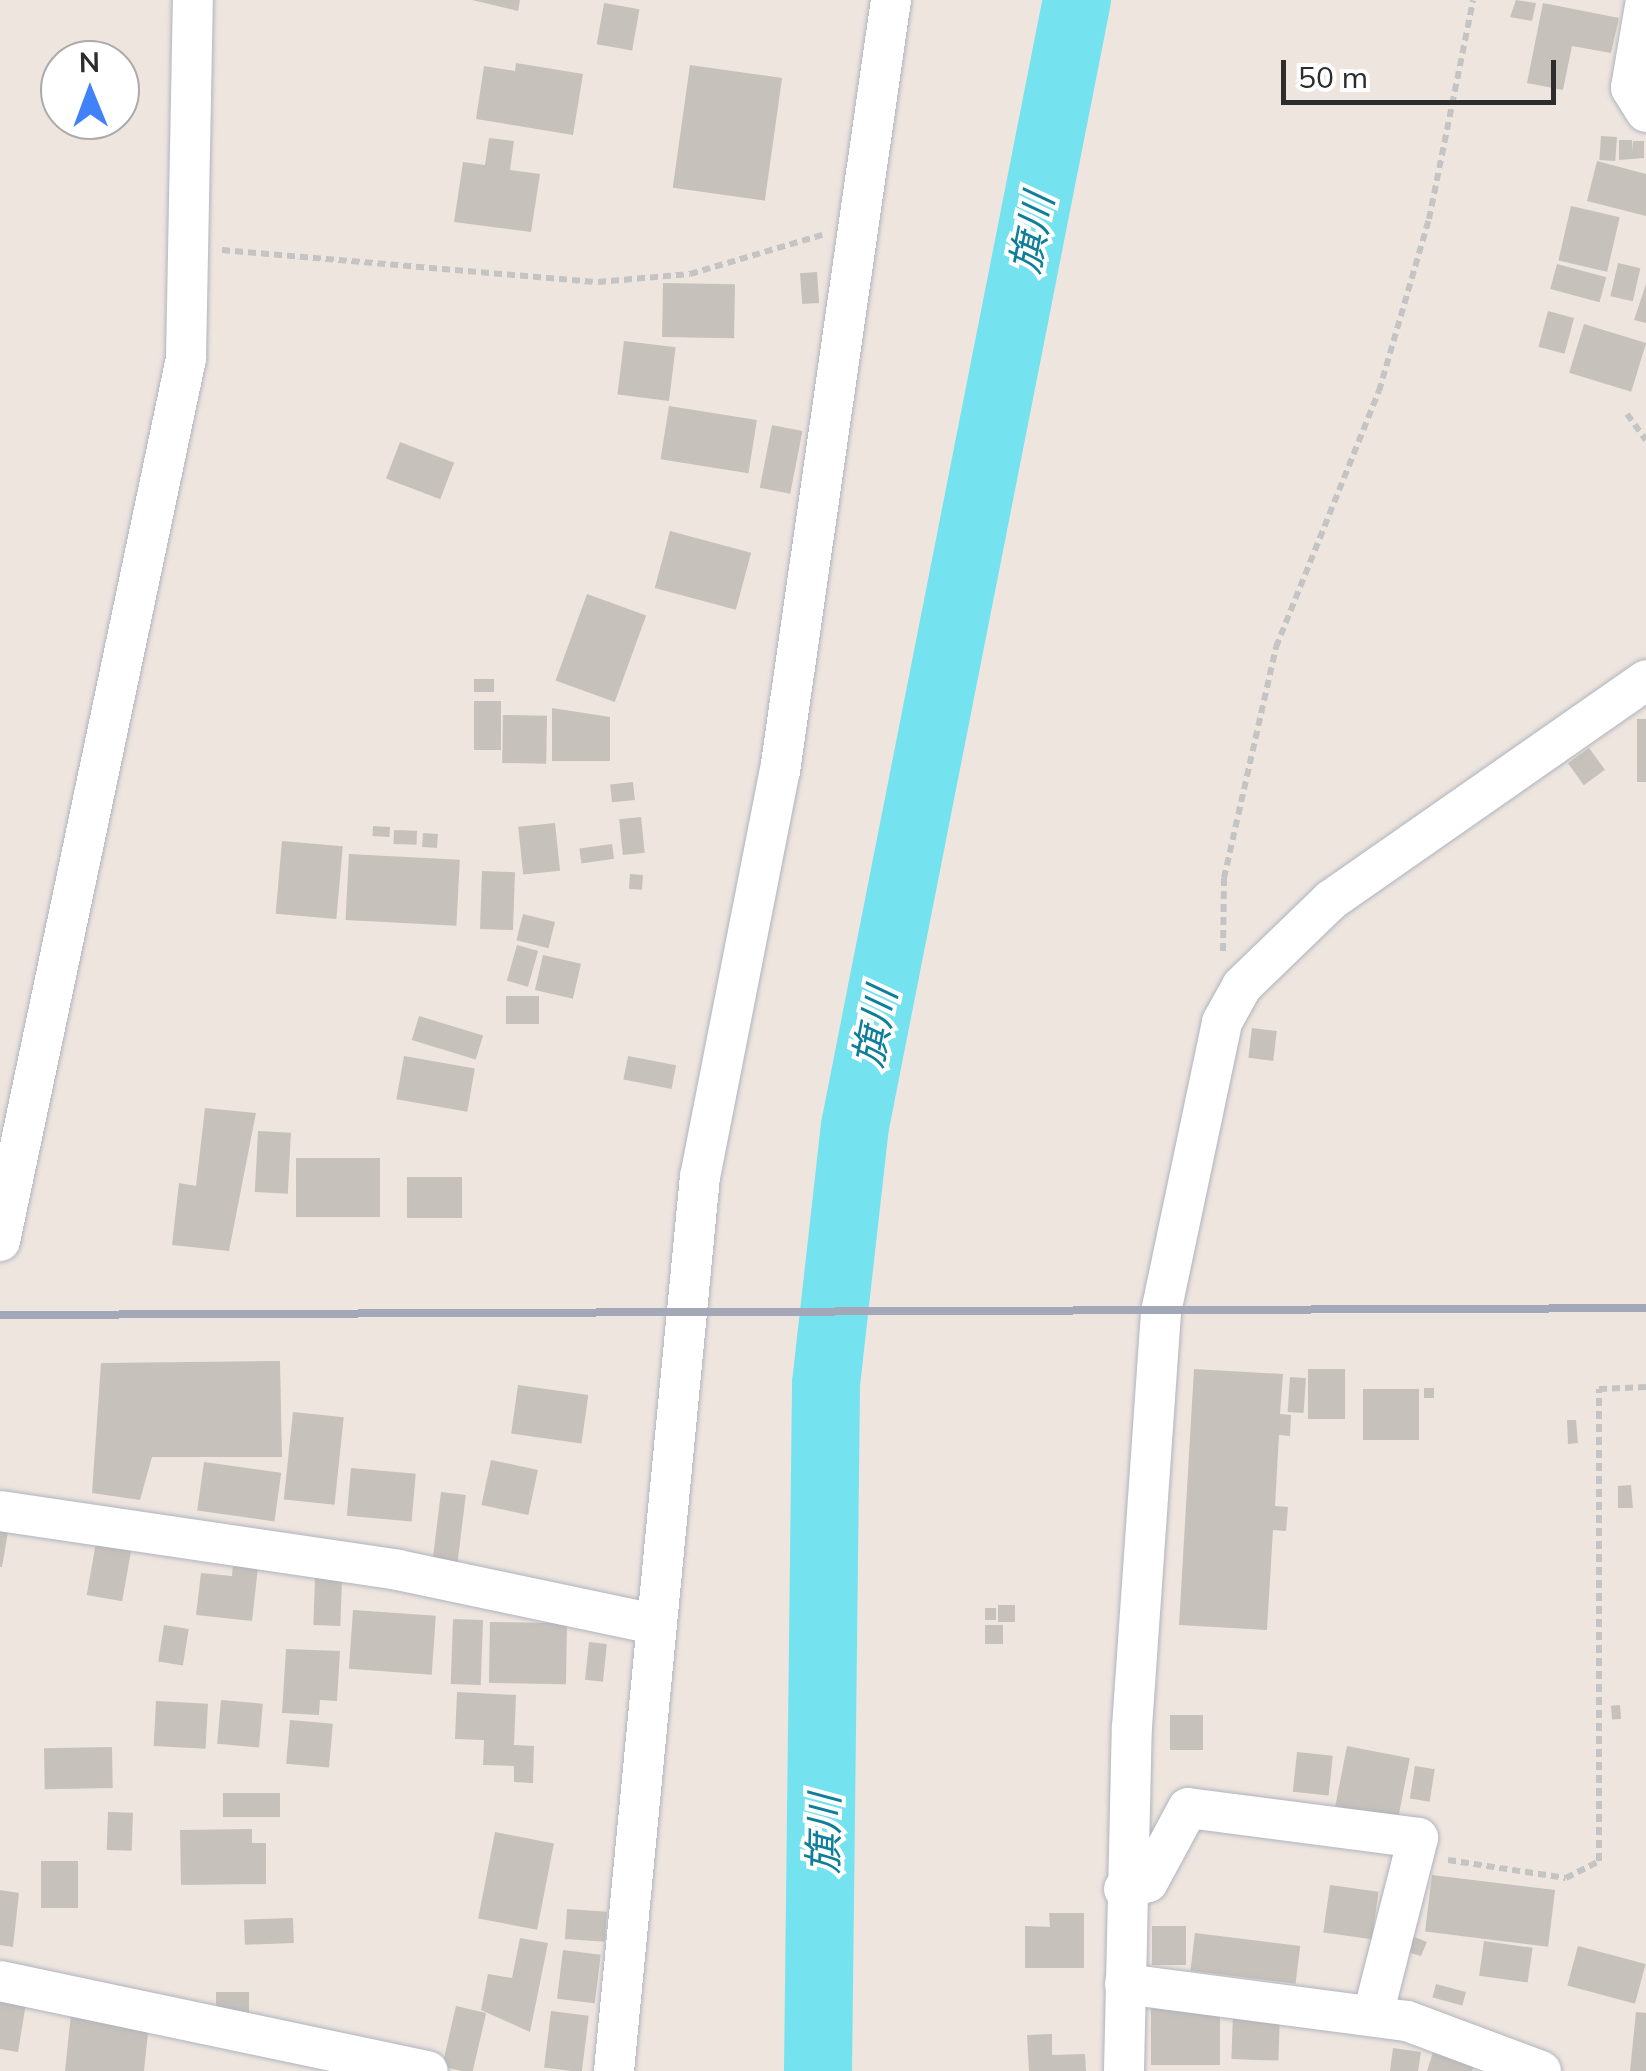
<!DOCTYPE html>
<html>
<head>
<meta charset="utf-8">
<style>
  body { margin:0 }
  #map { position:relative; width:1646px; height:2071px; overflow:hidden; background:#eee5df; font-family:Mulish,"Noto Sans JP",sans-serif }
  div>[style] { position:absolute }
  .river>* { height:68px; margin:-34px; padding:0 34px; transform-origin:34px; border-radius:34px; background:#74e2ef }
  .building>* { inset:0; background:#c7c1bb; transform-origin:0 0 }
  .path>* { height:6px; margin-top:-3px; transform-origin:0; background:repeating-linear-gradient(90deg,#c4c4c4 0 8px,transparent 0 13px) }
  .roads { filter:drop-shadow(0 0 2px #b0b4bd) drop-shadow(0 0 2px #b0b4bd) }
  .minor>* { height:40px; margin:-20px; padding:0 20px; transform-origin:20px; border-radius:20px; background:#fff }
  .rail>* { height:8px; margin:-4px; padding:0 4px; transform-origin:4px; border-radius:4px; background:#a2a8b7 }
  span { translate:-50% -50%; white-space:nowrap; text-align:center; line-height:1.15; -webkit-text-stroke:8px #fff; paint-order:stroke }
  .water-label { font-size:40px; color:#0e7f98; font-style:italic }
  .north { position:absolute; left:40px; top:40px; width:100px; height:100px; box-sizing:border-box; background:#fff; border:2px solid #ababab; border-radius:50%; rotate:359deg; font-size:28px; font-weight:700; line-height:40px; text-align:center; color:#2d2d2d }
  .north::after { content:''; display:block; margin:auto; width:35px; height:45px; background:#4182f9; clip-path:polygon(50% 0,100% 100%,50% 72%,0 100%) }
  .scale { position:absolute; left:1281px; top:60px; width:275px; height:45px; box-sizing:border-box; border:5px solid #2d2d2d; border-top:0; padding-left:12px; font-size:30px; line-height:35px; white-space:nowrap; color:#2d2d2d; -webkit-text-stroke:8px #fff; paint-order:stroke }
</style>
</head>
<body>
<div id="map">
  <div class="river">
    <div style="left:818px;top:2071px;width:687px;rotate:-89.33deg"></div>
    <div style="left:826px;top:1384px;width:260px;rotate:-83.6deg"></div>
    <div style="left:855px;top:1126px;width:1148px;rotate:-78.85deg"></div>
  </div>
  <div class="building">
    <div style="clip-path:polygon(472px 0,520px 0,518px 11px)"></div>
    <div style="clip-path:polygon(1516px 0,1536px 3px,1532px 21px,1510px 17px)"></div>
    <div style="left:604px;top:3px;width:36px;height:42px;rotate:10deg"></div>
    <div style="clip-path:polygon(1543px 3px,1619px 18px,1611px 53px,1572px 46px,1563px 90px,1527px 83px)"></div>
    <div style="clip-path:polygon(516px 63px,583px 74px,573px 135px,476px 119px,484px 66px,515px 71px)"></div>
    <div style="left:690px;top:65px;width:93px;height:124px;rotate:8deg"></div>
    <div style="left:1601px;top:136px;width:16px;height:24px;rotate:4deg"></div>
    <div style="clip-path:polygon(489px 138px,514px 141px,510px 170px,540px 174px,531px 232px,454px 222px,463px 162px,485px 165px)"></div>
    <div style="clip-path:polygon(1619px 140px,1632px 140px,1632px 151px,1633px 141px,1644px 141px,1644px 158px,1619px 160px)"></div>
    <div style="clip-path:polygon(1597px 161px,1646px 174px,1646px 216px,1587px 201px)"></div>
    <div style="left:1571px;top:206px;width:50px;height:56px;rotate:13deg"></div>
    <div style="left:1618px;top:263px;width:23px;height:34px;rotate:13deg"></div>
    <div style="left:1557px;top:264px;width:51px;height:26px;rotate:15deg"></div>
    <div style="left:817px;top:272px;width:31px;height:17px;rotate:86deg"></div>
    <div style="left:663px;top:283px;width:72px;height:54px;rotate:1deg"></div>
    <div style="clip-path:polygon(1646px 284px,1646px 323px,1634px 320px)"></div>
    <div style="left:1548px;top:311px;width:27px;height:37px;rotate:15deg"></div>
    <div style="left:1584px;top:324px;width:65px;height:51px;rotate:17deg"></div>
    <div style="left:624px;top:341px;width:52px;height:54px;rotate:7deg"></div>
    <div style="left:669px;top:406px;width:89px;height:54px;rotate:9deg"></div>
    <div style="left:772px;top:425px;width:31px;height:64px;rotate:11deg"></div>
    <div style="left:400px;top:442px;width:58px;height:39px;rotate:21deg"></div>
    <div style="left:670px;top:531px;width:84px;height:59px;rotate:15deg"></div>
    <div style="left:587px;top:594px;width:63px;height:92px;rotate:20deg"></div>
    <div style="left:494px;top:679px;width:13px;height:20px;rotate:90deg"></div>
    <div style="left:474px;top:701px;width:27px;height:49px"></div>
    <div style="clip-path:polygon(552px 708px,610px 717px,610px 761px,552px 761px)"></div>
    <div style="left:503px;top:715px;width:44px;height:48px;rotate:1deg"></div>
    <div style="left:1637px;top:719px;width:9px;height:63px"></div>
    <div style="left:1589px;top:748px;width:27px;height:26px;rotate:54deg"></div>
    <div style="left:633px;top:782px;width:18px;height:23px;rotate:84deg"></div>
    <div style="left:641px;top:817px;width:36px;height:22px;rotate:84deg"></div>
    <div style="left:555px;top:823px;width:48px;height:37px;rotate:84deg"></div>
    <div style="left:373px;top:826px;width:17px;height:10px;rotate:3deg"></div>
    <div style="left:394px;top:830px;width:23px;height:14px;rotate:2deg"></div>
    <div style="left:423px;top:833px;width:15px;height:14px;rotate:4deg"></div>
    <div style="left:282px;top:841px;width:61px;height:73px;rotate:5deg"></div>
    <div style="left:612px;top:844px;width:15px;height:33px;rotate:82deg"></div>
    <div style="left:349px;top:854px;width:111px;height:66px;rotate:3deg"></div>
    <div style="left:482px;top:871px;width:33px;height:58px;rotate:2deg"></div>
    <div style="left:630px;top:874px;width:13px;height:15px;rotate:4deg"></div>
    <div style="left:523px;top:914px;width:33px;height:27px;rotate:14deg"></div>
    <div style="left:517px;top:945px;width:22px;height:37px;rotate:16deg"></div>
    <div style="left:543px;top:955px;width:39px;height:36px;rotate:13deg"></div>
    <div style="left:506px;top:996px;width:33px;height:28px"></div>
    <div style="left:419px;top:1016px;width:67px;height:25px;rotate:17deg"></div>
    <div style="left:1252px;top:1028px;width:25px;height:30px;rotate:7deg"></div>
    <div style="left:404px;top:1056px;width:72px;height:44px;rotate:10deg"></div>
    <div style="left:628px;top:1056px;width:49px;height:24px;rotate:11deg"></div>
    <div style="clip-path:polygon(205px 1108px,256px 1113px,229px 1251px,172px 1245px,179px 1183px,196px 1186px)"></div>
    <div style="left:258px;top:1131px;width:33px;height:61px;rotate:3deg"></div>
    <div style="left:380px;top:1158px;width:59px;height:84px;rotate:90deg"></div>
    <div style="left:407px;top:1177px;width:55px;height:41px"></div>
    <div style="clip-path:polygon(280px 1361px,282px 1457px,152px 1457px,140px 1500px,92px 1493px,101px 1363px)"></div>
    <div style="clip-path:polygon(1194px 1369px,1283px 1374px,1280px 1414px,1291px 1415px,1290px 1436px,1279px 1435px,1275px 1506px,1288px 1507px,1286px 1531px,1273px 1530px,1267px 1630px,1179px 1625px)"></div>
    <div style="left:1345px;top:1369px;width:50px;height:37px;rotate:90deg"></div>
    <div style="left:1290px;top:1377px;width:16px;height:35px;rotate:4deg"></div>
    <div style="left:518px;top:1385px;width:71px;height:49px;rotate:8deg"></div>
    <div style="left:1434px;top:1388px;width:10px;height:10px;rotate:90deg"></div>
    <div style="left:1419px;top:1389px;width:51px;height:56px;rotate:90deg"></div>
    <div style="left:293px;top:1412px;width:51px;height:88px;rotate:6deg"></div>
    <div style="clip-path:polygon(1567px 1420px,1576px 1420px,1578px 1443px,1568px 1444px)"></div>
    <div style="left:491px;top:1460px;width:48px;height:46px;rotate:12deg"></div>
    <div style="left:204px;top:1462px;width:78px;height:49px;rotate:8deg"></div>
    <div style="left:351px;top:1468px;width:65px;height:48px;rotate:5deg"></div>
    <div style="clip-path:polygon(1631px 1485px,1633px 1508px,1618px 1508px,1618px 1486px)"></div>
    <div style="left:441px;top:1492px;width:25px;height:71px;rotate:7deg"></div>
    <div style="clip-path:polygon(0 1524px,9px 1526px,2px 1567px,0 1567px)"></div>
    <div style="left:98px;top:1531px;width:36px;height:65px;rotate:10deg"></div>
    <div style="clip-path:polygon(233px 1564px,258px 1567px,252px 1621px,196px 1615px,201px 1573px,232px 1576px)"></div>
    <div style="left:315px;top:1578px;width:27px;height:47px;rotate:2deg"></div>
    <div style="left:998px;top:1605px;width:17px;height:17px"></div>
    <div style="left:985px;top:1608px;width:11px;height:12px"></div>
    <div style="left:353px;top:1610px;width:83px;height:59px;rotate:4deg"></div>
    <div style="left:453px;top:1619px;width:30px;height:65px;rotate:2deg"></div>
    <div style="left:490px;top:1622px;width:77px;height:61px;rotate:1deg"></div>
    <div style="left:164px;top:1625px;width:25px;height:37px;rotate:9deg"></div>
    <div style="left:1003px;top:1625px;width:19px;height:18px;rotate:90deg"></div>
    <div style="left:589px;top:1642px;width:18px;height:38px;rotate:6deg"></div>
    <div style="clip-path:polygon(286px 1649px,340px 1651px,337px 1701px,320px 1700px,319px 1715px,282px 1713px)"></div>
    <div style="clip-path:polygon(457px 1692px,516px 1695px,514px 1745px,534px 1746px,533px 1783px,514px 1782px,514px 1766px,483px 1765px,484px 1740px,455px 1739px)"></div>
    <div style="left:221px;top:1700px;width:42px;height:44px;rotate:5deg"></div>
    <div style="left:156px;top:1701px;width:52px;height:45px;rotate:3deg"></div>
    <div style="left:1620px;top:1705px;width:14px;height:9px;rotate:86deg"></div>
    <div style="left:1170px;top:1715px;width:33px;height:35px"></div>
    <div style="left:290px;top:1720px;width:43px;height:44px;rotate:5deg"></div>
    <div style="left:1347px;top:1746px;width:64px;height:65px;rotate:11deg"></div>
    <div style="left:112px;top:1747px;width:41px;height:68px;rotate:89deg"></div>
    <div style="left:1297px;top:1752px;width:36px;height:40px;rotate:6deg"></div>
    <div style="left:1415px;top:1766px;width:20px;height:33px;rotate:9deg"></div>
    <div style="left:223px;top:1793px;width:57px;height:24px"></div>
    <div style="left:108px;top:1812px;width:25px;height:38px;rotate:2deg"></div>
    <div style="clip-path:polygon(252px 1829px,252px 1843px,266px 1843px,266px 1884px,181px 1885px,180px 1830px)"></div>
    <div style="left:495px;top:1832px;width:60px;height:88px;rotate:11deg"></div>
    <div style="left:41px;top:1861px;width:37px;height:47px"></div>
    <div style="left:1432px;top:1875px;width:124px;height:57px;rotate:7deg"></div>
    <div style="left:1330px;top:1885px;width:49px;height:48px;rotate:8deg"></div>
    <div style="clip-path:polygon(0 1890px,19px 1893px,13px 1947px,0 1945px)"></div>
    <div style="left:567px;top:1909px;width:40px;height:30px;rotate:4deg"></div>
    <div style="clip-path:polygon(1049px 1913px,1084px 1913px,1084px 1968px,1025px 1968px,1025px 1926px,1050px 1927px)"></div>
    <div style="left:293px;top:1918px;width:25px;height:49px;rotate:88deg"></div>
    <div style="left:1152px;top:1926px;width:34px;height:39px"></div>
    <div style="left:1195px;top:1933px;width:106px;height:38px;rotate:7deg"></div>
    <div style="clip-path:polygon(1409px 1935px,1427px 1942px,1421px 1956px,1403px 1951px)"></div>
    <div style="clip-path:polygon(520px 1938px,548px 1943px,530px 2032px,481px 2010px,488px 1974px,512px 1978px)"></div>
    <div style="left:1484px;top:1941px;width:49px;height:35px;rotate:8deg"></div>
    <div style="left:1578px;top:1946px;width:70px;height:41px;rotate:15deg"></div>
    <div style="left:563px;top:1950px;width:38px;height:49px;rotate:7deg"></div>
    <div style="left:1436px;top:1984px;width:31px;height:14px;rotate:15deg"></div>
    <div style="clip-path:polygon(0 1992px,27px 1997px,18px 2052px,0 2049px)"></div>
    <div style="left:216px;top:1992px;width:33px;height:21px"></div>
    <div style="left:1151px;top:2005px;width:69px;height:60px"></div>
    <div style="left:456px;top:2006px;width:31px;height:62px;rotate:13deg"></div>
    <div style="left:551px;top:2011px;width:38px;height:57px;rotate:7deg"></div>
    <div style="clip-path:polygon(1636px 2012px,1646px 2013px,1646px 2071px,1630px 2071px)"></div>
    <div style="left:1233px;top:2013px;width:47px;height:46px;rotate:2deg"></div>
    <div style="clip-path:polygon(71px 2014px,149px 2023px,144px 2071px,65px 2071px)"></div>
    <div style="clip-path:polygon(1052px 2034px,1052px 2055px,1085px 2054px,1086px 2071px,1029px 2071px,1027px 2035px)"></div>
    <div style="clip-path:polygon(1393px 2048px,1421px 2052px,1418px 2071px,1390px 2071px)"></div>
    <div style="clip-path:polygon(1433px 2052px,1474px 2066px,1472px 2071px,1427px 2071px)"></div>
  </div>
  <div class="path">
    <div style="left:222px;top:250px;width:377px;rotate:4.9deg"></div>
    <div style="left:598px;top:282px;width:92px;rotate:-5deg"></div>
    <div style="left:690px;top:274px;width:138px;rotate:-16.5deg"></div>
    <div style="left:1627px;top:414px;width:32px;rotate:54deg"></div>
    <div style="left:1223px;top:951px;width:73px;rotate:-89.2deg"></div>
    <div style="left:1224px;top:878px;width:237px;rotate:-77.3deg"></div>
    <div style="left:1276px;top:647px;width:276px;rotate:-68.1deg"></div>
    <div style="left:1379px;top:391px;width:179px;rotate:-73.8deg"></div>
    <div style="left:1429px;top:219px;width:223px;rotate:-78.6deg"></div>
    <div style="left:1448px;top:1860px;width:119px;rotate:8.7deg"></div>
    <div style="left:1566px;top:1878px;width:37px;rotate:-27deg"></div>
    <div style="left:1599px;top:1861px;width:472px;rotate:-90deg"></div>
    <div style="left:1599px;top:1389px;width:47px;rotate:-2.4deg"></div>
  </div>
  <div class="roads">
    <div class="minor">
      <div style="left:1646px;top:0;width:89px;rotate:99.7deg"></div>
      <div style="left:1631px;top:88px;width:28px;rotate:58deg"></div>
      <div style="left:0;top:1241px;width:902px;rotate:-78.1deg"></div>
      <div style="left:186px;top:358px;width:358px;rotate:-88.9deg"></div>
      <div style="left:0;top:1511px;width:402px;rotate:8.4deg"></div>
      <div style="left:398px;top:1570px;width:262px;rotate:11.9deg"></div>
      <div style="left:1124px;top:1889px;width:25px;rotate:-16deg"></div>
      <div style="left:1148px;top:1882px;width:84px;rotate:-61.6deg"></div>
      <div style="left:1188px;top:1808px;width:232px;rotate:7.4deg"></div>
      <div style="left:1418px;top:1838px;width:183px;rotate:104.3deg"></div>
      <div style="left:0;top:1981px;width:437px;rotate:11.9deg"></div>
      <div style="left:1125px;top:1984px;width:284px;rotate:7.5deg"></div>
      <div style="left:1407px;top:2021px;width:143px;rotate:20.5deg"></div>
      <div style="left:614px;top:2071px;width:898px;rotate:-84.51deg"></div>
      <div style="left:700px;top:1177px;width:414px;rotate:-78.9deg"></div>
      <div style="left:780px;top:771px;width:779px;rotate:-81.81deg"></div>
      <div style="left:1124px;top:2071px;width:344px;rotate:-88.7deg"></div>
      <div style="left:1132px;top:1727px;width:416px;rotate:-86deg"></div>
      <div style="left:1161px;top:1312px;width:296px;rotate:-78.1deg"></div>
      <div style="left:1222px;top:1022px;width:41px;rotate:-60.9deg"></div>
      <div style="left:1242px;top:986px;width:124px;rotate:-44deg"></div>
      <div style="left:1331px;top:900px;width:384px;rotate:-34.9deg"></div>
    </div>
  </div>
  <div class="rail">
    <div style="left:0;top:1315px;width:1646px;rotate:-0.24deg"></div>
  </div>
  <div class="water-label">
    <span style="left:1031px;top:233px;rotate:-79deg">旗川</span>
    <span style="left:874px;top:1027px;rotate:-79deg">旗川</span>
    <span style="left:823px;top:1834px;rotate:-89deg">旗川</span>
  </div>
  <div class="north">N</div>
  <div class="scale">50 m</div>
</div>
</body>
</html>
